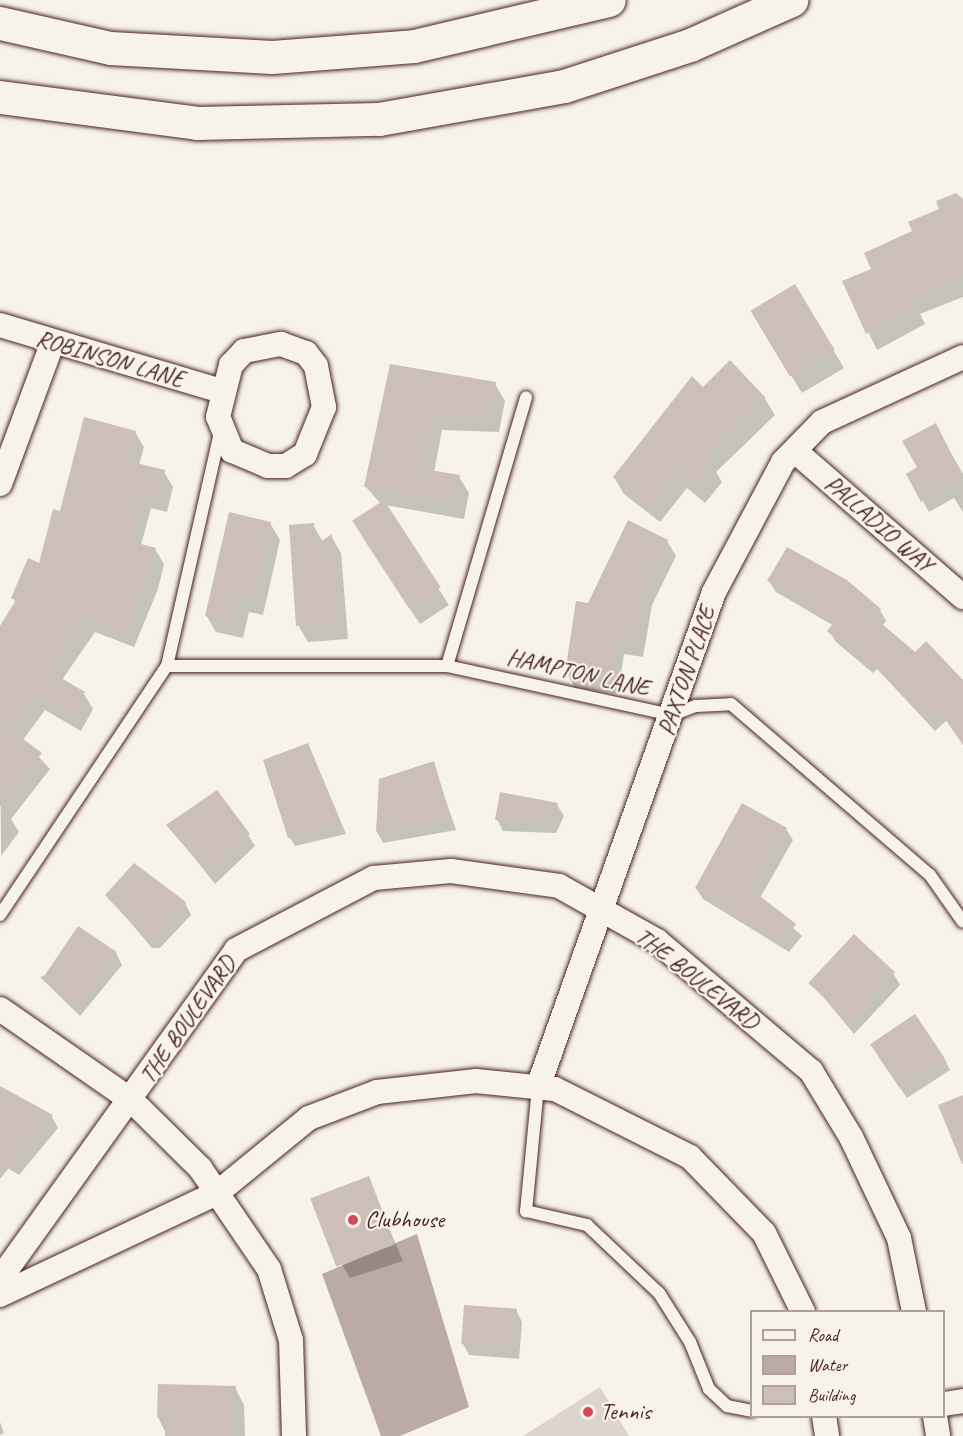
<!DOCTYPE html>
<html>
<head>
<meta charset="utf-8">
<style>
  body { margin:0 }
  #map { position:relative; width:963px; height:1436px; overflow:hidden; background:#f7f3e8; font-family:Caveat,sans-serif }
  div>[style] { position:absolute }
  .green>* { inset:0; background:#ded4cc }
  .water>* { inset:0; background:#bcaaa7 }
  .shadow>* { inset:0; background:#0003 }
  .building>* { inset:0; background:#ccbfb9; transform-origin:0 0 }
  .roads { filter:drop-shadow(0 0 2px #4a1f2b) drop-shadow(0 0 2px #4a1f2b) }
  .lane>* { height:12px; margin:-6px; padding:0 6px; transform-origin:6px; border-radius:6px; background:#f7f3e8 }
  .street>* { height:24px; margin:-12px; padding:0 12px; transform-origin:12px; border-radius:12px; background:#f7f3e8 }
  .primary>* { height:33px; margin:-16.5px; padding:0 16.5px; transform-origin:16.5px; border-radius:16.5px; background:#f7f3e8 }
  .dots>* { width:16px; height:16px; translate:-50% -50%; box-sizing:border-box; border:3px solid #f7f3e8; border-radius:50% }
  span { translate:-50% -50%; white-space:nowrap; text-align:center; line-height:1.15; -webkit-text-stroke:4.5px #f7f3e8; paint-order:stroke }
  .street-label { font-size:24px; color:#4a1f2b }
  .poi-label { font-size:24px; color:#4a1f2b }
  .left { translate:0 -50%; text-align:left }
  .legend { position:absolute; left:750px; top:1310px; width:195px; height:108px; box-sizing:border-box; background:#f7f3e8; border:2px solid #b29e9c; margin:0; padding:8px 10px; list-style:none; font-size:18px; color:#4a1f2b }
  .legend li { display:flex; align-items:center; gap:12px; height:30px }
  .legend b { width:30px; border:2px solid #b29e9c }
</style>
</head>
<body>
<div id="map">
  <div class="green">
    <div style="clip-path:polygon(600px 1387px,629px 1436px,523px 1436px)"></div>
  </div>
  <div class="water">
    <div style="clip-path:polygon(417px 1234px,469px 1407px,400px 1436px,381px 1436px,322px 1274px)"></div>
  </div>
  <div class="shadow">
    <div style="clip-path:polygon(963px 207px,963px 297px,920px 314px,925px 324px,877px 350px,844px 282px,873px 269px)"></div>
    <div style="clip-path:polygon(794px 286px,844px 368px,802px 393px,762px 328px)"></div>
    <div style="clip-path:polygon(391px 365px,495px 384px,505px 401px,499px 432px,442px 430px,434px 472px,459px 477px,469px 493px,464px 519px,385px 505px,449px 605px,420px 624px,363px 538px,381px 504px,365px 486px)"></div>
    <div style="clip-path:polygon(702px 389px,765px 399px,775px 415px,716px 472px,722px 482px,705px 503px,687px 488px,660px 522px,624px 494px,614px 477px)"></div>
    <div style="clip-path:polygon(935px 425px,963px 474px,963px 512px,954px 498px,929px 512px,908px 474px,919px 468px)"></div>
    <div style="clip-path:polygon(135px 432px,144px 447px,139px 465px,164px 472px,173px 487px,167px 512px,151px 508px,141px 545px,155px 549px,164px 564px,158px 589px,134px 647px,95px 632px,62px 680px,84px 694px,93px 709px,81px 731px,45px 710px,23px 740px,50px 769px,11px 819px,19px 832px,1px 856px,0 629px,16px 603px,13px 598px,40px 565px,61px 513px)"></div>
    <div style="clip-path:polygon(270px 523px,280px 540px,263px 615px,249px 612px,243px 638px,216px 632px,206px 615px)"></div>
    <div style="clip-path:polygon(313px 525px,323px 542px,331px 536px,341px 553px,348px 639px,308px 642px,298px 625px)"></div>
    <div style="clip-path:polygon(667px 541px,676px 556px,652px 605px,643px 657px,624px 654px,618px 694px,575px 688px,567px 673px,588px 604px)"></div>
    <div style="clip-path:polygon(769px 581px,880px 610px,886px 621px,882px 626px,915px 654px,963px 680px,963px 744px,947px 720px,935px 731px,877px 669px,873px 673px,836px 642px,829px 631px,834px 626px,776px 592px)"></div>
    <div style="clip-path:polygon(307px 744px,346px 834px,295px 846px,288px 835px)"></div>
    <div style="clip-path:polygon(433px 763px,456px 830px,383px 843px,377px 832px)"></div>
    <div style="clip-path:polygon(501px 794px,557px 805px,564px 816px,556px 833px,503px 831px,497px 819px)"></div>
    <div style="clip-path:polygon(168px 825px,248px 835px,255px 846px,215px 884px)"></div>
    <div style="clip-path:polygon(786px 829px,793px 840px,760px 898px,802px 936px,789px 952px,703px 899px,696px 888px)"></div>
    <div style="clip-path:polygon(107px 895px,185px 903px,191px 915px,160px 948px,152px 948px)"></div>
    <div style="clip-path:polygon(116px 953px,122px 965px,80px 1016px,40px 977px)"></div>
    <div style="clip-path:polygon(893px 973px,900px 985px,854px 1034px,814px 986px)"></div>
    <div style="clip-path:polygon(878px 1056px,944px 1058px,950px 1070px,907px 1098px)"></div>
    <div style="clip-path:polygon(0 1087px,52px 1117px,58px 1128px,19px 1175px,0 1163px)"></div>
    <div style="clip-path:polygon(368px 1178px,403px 1261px,350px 1278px,340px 1261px)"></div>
    <div style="clip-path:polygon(516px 1310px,522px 1322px,519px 1359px,469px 1355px,463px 1344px)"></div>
    <div style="clip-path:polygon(235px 1388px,244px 1405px,245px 1436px,167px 1436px,158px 1417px)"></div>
    <div style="clip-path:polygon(0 1422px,4px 1433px,0 1435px)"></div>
  </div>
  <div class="building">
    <div style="clip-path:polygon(956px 193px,963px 199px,963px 277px,912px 297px,916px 307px,866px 334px,842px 281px,871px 269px,864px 253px,912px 231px,908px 222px,939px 209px,936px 201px)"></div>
    <div style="left:795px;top:284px;width:77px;height:52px;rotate:59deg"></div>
    <div style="clip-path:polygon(730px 360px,766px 398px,705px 457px,714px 464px,695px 487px,676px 472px,650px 506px,613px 477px,692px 376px,703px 387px)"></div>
    <div style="clip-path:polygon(390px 364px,496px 382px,490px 416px,433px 414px,423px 469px,460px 475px,455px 503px,364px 487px)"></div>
    <div style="clip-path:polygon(84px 417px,136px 431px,128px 461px,165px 470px,158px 497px,143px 494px,130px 541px,156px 548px,125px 633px,86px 617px,49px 671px,85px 692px,71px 716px,36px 695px,11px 730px,42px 753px,0 807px,0 626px,16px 600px,11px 598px,28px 558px,39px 563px,53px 509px,60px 511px)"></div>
    <div style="clip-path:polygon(936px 423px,963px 478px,921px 502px,906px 474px,917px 467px,902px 441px)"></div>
    <div style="left:384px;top:500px;width:104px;height:38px;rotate:57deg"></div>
    <div style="clip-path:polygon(229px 512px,271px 522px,254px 599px,239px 595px,233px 622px,205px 616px)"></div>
    <div style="clip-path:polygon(628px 520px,668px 540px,644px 589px,635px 643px,616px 640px,610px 680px,565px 673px,576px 601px,588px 603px)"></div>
    <div style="clip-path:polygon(314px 523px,316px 545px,332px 534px,339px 623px,296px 626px,289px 525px)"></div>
    <div style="clip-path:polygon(787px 547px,847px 580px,881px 609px,874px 617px,915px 652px,926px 641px,963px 680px,963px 745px,939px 710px,928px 720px,870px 659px,866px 663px,827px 631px,836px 620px,767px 581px)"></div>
    <div style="clip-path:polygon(308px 743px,341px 822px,288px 838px,263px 760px)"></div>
    <div style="clip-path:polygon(434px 761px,451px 819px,376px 832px,379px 779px)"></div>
    <div style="clip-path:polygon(217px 790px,250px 834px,208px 873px,166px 825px)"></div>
    <div style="clip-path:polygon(500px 792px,558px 803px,550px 822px,495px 820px)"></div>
    <div style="clip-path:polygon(742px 803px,787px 828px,752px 890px,796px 924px,783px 942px,695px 888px)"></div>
    <div style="clip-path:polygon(134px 863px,186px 902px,149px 942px,105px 895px)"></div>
    <div style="left:78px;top:926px;width:47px;height:64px;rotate:34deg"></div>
    <div style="left:854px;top:934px;width:56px;height:67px;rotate:43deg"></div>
    <div style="left:915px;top:1014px;width:53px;height:54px;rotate:56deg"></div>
    <div style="clip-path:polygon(0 1086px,53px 1115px,0 1179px)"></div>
    <div style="clip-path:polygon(963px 1095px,963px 1164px,962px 1164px,938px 1105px)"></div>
    <div style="left:369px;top:1176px;width:73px;height:63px;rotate:69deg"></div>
    <div style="left:464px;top:1305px;width:53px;height:39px;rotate:4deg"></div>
    <div style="clip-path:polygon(158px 1384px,236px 1386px,234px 1436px,165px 1436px,166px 1417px,157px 1417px)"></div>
  </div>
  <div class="roads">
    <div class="lane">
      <div style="left:167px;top:666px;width:280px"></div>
      <div style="left:447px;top:666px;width:230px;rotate:12.3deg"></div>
      <div style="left:672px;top:715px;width:26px;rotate:-21deg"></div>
      <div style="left:696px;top:706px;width:35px;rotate:-3deg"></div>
      <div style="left:731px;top:704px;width:262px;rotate:40.7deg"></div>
      <div style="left:930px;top:875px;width:57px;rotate:54.9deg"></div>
      <div style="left:447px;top:666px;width:280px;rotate:-73.6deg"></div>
      <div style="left:0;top:915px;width:300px;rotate:-56.2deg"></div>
      <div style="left:167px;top:666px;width:239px;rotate:-77.2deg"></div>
      <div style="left:538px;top:1087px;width:125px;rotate:95.5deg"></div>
      <div style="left:526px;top:1211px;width:63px;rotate:12.9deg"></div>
      <div style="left:587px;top:1225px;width:99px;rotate:43.4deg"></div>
      <div style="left:659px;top:1293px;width:58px;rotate:57.7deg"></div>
      <div style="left:690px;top:1342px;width:51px;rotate:68deg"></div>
      <div style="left:709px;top:1389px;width:25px;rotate:43deg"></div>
      <div style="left:727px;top:1406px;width:25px;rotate:11deg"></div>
    </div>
    <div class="street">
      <div style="left:0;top:325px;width:231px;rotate:16.6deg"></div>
      <div style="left:281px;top:344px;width:27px;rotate:20deg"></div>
      <div style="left:306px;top:353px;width:16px;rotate:52deg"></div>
      <div style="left:316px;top:366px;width:42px;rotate:79deg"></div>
      <div style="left:324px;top:407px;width:51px;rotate:112deg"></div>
      <div style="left:305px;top:454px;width:22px;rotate:148deg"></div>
      <div style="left:286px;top:466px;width:18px;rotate:180deg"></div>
      <div style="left:268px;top:466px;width:39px;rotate:-157deg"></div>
      <div style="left:232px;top:451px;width:37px;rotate:-112deg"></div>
      <div style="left:218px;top:417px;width:54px;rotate:-76deg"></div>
      <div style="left:231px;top:365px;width:19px;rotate:-47deg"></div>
      <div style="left:244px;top:351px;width:38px;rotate:-11deg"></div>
      <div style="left:795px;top:451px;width:223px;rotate:41deg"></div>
      <div style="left:0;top:484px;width:149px;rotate:-69.6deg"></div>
      <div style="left:0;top:1009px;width:160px;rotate:34.8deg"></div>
      <div style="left:131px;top:1100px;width:97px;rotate:44.6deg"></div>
      <div style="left:200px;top:1168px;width:122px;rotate:55.7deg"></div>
      <div style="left:269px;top:1269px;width:74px;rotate:72.8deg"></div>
      <div style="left:291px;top:1340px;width:96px;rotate:88.2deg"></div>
      <div style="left:538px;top:1087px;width:525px;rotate:-70.43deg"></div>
      <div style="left:714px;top:592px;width:147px;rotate:-62deg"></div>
      <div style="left:783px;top:462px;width:56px;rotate:-45.7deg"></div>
      <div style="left:822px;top:422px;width:155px;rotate:-24.7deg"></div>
      <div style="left:0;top:1279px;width:405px;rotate:-54.3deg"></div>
      <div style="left:236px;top:950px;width:156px;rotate:-27.6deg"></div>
      <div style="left:374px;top:878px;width:77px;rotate:-5.2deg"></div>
      <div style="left:451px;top:871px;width:109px;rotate:7.9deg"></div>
      <div style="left:559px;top:886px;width:112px;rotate:29.3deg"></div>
      <div style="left:657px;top:941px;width:202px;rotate:40.2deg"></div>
      <div style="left:811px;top:1071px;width:77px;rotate:58.8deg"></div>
      <div style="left:851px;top:1137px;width:112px;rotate:64.6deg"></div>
      <div style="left:899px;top:1238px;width:76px;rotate:78.5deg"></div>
      <div style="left:0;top:1295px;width:240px;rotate:-25.2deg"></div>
      <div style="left:217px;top:1193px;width:119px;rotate:-39.2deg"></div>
      <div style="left:309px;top:1118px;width:73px;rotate:-20.9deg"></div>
      <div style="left:377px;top:1092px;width:100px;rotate:-6.3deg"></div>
      <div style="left:476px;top:1081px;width:79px;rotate:5.8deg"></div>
      <div style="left:555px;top:1089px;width:151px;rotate:26.7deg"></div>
      <div style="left:690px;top:1157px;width:106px;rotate:45.8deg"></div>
      <div style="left:764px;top:1233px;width:88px;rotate:63.7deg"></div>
      <div style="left:944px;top:1404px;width:19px;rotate:-9deg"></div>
      <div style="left:824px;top:1416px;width:20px;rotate:81deg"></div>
      <div style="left:935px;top:1416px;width:20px;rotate:81deg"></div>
    </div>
    <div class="primary">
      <div style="left:0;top:23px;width:113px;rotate:12.8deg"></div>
      <div style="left:110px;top:48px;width:162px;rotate:3.2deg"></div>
      <div style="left:272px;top:57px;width:142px;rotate:-4.4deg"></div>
      <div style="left:414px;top:46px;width:200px;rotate:-13.3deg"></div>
      <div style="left:0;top:97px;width:199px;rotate:7.5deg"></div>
      <div style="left:197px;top:123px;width:182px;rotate:-1.3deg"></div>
      <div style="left:379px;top:119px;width:188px;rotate:-10.1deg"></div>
      <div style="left:564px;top:86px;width:133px;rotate:-18deg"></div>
      <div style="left:690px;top:45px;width:111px;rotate:-24deg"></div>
    </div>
  </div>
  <div class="dots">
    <div style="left:353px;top:1220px;background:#d1495b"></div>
    <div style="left:588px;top:1412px;background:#d1495b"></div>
  </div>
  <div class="street-label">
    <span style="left:110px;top:359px;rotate:16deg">ROBINSON LANE</span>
    <span style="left:879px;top:524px;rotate:41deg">PALLADIO WAY</span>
    <span style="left:687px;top:671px;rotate:-71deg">PAXTON PLACE</span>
    <span style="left:578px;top:673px;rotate:13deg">HAMPTON LANE</span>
    <span style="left:697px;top:979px;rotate:38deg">THE BOULEVARD</span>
    <span style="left:188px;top:1020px;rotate:-55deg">THE BOULEVARD</span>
  </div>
  <div class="poi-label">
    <span class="left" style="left:365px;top:1220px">Clubhouse</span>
    <span class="left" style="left:600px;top:1412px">Tennis</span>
  </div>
  <ul class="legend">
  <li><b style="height:8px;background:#f7f3e8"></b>Road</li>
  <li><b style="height:16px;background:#bcaaa7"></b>Water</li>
  <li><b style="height:16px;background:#ccbfb9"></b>Building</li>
  </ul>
</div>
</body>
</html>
